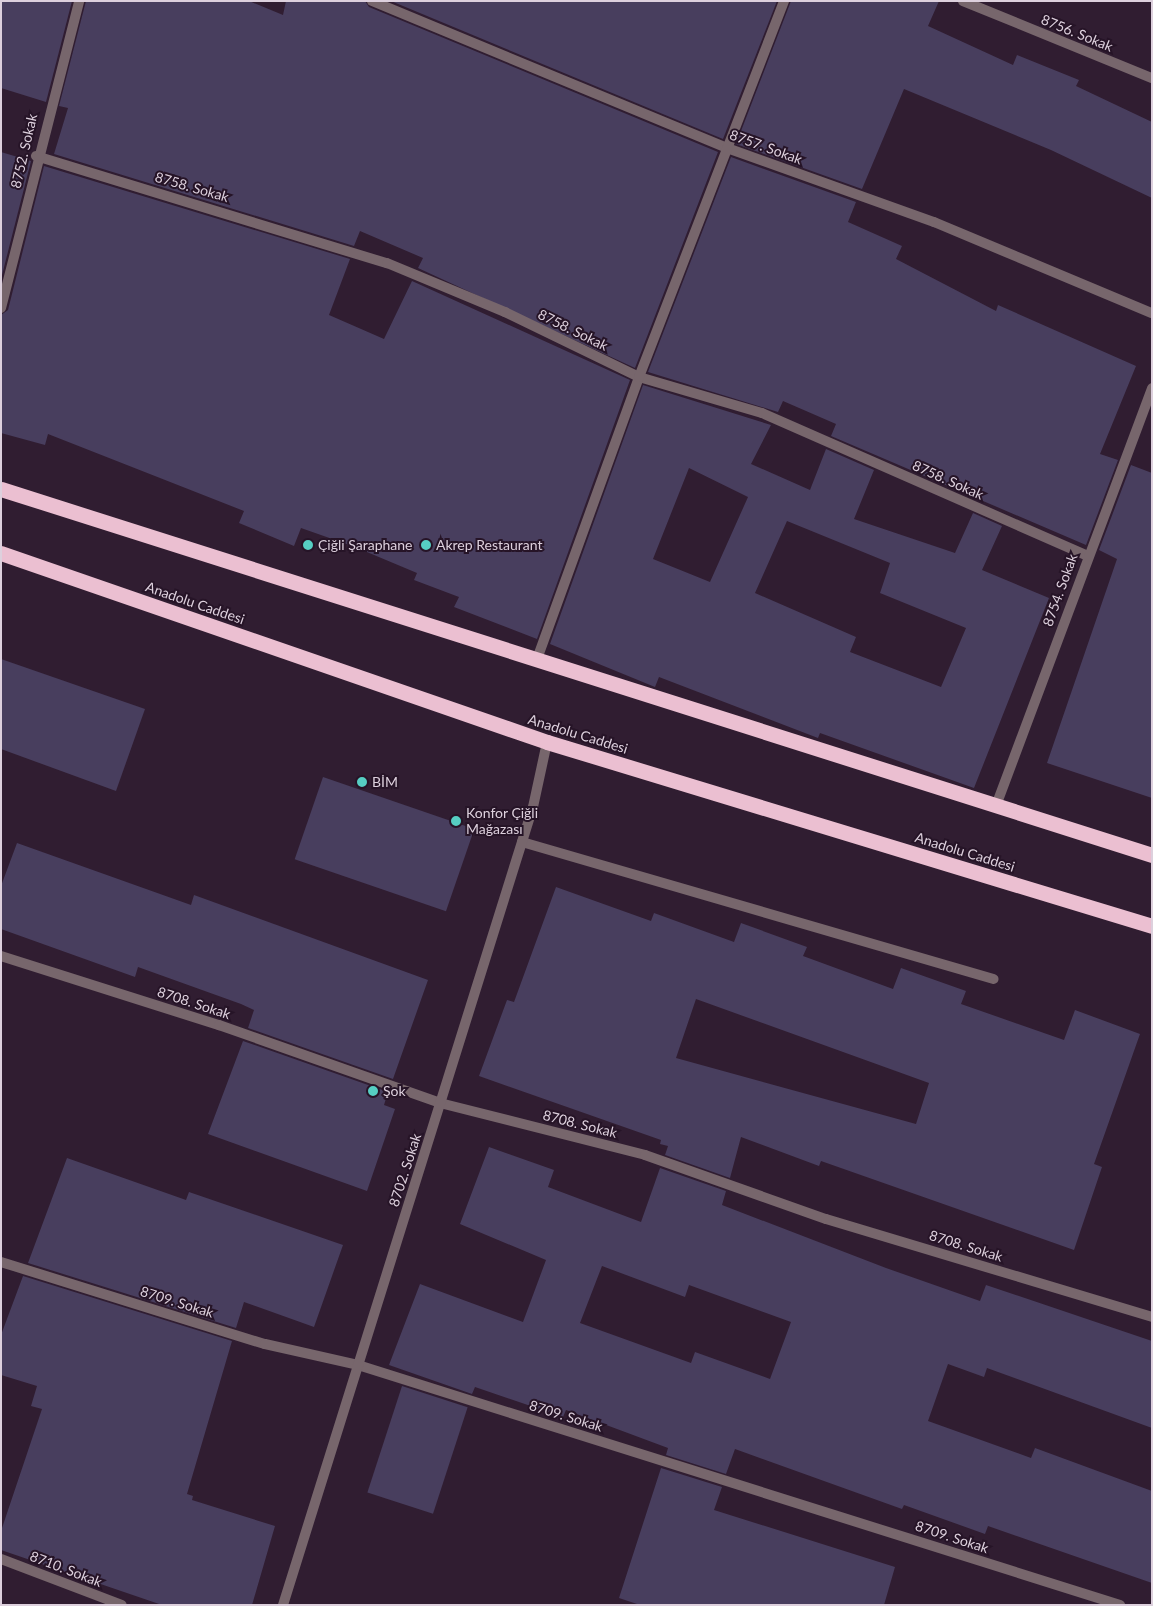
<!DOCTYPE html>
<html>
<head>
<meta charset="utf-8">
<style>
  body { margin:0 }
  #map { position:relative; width:1153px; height:1606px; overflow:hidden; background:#301d31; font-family:Lato,sans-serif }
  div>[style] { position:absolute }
  .building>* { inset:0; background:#483e5e; transform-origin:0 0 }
  .lane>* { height:10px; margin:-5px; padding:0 5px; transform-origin:5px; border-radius:5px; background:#77666c }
  .street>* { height:10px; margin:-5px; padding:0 5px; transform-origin:5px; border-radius:5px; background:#77666c }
  .highway>* { height:15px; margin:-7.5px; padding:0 7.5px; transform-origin:7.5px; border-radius:7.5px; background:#ebbfd1 }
  .dots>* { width:14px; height:14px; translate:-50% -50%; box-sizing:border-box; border:2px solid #261427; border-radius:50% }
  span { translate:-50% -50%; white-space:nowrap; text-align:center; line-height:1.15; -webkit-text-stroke:4px #261427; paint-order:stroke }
  .street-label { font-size:14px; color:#ddd0dd }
  .poi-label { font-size:14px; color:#ddd0dd }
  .left { translate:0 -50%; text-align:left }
  .frame { position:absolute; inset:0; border:2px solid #ddd0dd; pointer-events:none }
</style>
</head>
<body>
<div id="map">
  <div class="building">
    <div style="clip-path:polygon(1px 1px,72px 1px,46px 102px,1px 88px)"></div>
    <div style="clip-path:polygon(86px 1px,249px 1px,283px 15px,286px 1px,365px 1px,369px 7px,718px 152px,635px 368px,418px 268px,423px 258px,360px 231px,354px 246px,54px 154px,68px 108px,59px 106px)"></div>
    <div style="clip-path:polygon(391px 1px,777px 1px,723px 139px)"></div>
    <div style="clip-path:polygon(791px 1px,939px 1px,928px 26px,1013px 65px,1017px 55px,1079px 80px,1076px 86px,1152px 122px,1152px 198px,1051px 150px,904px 89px,862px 189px,736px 144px)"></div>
    <div style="clip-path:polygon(1px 152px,31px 161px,1px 279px)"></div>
    <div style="clip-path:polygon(731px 157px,856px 202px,848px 222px,902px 246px,896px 259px,996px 311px,998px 305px,1136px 366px,1100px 454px,1118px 460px,1086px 545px,831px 436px,836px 424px,783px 401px,778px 412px,648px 372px)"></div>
    <div style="clip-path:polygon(44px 166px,350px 259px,329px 315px,384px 339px,412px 281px,630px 380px,537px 639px,454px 607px,459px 597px,414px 580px,417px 573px,355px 547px,301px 528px,294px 546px,239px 523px,244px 511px,48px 434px,45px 445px,1px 433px,1px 315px,8px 310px)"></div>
    <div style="clip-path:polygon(evenodd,643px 385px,771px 425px,751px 464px,810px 490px,826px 449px,874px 470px,854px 519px,955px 553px,973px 513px,1002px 526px,982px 570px,1049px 598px,974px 788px,820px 733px,818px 738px,659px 677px,655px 687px,550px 644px,643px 385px,689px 468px,748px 497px,710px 582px,653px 559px,689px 468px,643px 385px,787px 521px,890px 563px,880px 593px,966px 628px,941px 687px,850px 652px,856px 637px,755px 593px,787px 521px)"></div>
    <div style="clip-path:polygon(1131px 465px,1152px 473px,1152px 798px,1047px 763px,1117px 559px,1099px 550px)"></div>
    <div style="clip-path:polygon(1px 659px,145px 709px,116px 791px,1px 749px)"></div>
    <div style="left:323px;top:777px;width:160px;height:87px;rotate:19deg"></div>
    <div style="clip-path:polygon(17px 843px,191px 905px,194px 895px,428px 980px,393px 1079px,248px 1028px,254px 1010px,241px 1004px,138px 967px,135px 977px,1px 929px,1px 886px)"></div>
    <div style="clip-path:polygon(evenodd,556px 887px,651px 921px,654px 913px,734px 942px,741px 923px,807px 947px,803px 956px,893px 989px,901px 968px,966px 991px,961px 1004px,1064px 1040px,1075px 1010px,1140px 1034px,1094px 1164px,1102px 1167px,1074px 1250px,821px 1161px,819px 1166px,741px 1137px,730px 1178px,665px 1155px,668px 1146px,660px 1144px,661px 1140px,479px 1076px,507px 1000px,514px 1002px,556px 887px,696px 999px,929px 1083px,916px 1124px,676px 1058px,696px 999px)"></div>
    <div style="clip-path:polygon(243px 1041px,388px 1092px,384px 1105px,395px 1109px,367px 1191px,208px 1134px)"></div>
    <div style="clip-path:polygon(evenodd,489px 1147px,554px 1170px,548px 1187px,641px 1222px,660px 1168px,726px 1191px,722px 1205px,886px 1268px,980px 1301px,986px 1285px,1152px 1341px,1152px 1428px,987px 1368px,984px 1377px,948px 1364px,928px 1421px,1031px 1458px,1035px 1448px,1152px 1491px,1152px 1583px,988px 1526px,985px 1534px,904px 1505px,902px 1509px,735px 1449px,726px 1474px,666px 1455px,668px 1448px,566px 1410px,563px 1417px,475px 1387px,472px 1394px,389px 1365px,420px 1284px,523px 1322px,546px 1260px,460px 1224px,489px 1147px,602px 1266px,685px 1297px,689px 1285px,791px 1322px,770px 1379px,695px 1352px,691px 1363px,580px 1323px,602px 1266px)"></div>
    <div style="clip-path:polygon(67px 1158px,186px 1200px,189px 1192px,343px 1245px,314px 1327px,244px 1302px,236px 1328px,28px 1263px)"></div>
    <div style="clip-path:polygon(23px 1276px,232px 1341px,187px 1494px,193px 1496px,192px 1500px,275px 1526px,252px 1605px,162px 1605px,1px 1550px,1px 1531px,42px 1409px,31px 1406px,37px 1386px,1px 1375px,1px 1335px)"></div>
    <div style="left:402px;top:1386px;width:69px;height:112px;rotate:18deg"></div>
    <div style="clip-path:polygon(661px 1468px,722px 1487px,714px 1510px,895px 1567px,884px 1605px,640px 1605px,619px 1598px)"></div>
  </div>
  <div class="lane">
    <div style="left:522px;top:842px;width:491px;rotate:16.2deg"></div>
  </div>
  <div class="street">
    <div style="left:372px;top:1px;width:384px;rotate:22.5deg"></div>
    <div style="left:727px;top:148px;width:220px;rotate:19.7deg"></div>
    <div style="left:934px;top:222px;width:236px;rotate:22.7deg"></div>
    <div style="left:963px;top:1px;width:204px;rotate:22.2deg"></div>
    <div style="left:36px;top:156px;width:367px;rotate:17deg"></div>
    <div style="left:387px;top:263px;width:128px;rotate:22.6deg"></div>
    <div style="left:505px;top:312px;width:149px;rotate:25.9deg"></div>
    <div style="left:639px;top:377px;width:128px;rotate:16.3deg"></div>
    <div style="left:762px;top:413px;width:355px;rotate:23.7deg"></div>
    <div style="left:1px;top:308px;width:317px;rotate:-75.7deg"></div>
    <div style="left:537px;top:659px;width:300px;rotate:-70.1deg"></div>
    <div style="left:639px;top:377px;width:403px;rotate:-68.9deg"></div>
    <div style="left:997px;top:803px;width:443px;rotate:-69.5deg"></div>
    <div style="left:1px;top:956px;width:229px;rotate:17.6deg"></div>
    <div style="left:219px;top:1025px;width:234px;rotate:19.4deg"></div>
    <div style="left:440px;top:1103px;width:211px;rotate:14.2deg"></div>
    <div style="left:645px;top:1155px;width:192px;rotate:19.5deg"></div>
    <div style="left:826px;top:1219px;width:340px;rotate:16.7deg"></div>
    <div style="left:1px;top:1262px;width:276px;rotate:17.3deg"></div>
    <div style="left:265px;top:1344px;width:95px;rotate:12.7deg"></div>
    <div style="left:358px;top:1365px;width:799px;rotate:17.48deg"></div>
    <div style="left:1px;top:1559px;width:129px;rotate:20.8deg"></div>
    <div style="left:283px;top:1605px;width:836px;rotate:-72.61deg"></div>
    <div style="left:533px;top:807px;width:66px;rotate:-77.8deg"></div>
  </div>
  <div class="highway">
    <div style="left:1px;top:489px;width:1208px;rotate:17.64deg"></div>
    <div style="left:1px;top:553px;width:578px;rotate:19.09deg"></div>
    <div style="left:547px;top:742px;width:632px;rotate:16.92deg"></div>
  </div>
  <div class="dots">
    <div style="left:308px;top:545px;background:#56cec3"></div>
    <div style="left:426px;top:545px;background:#56cec3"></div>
    <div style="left:362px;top:782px;background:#56cec3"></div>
    <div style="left:456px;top:821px;background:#56cec3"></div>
    <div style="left:373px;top:1091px;background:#56cec3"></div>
  </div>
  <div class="street-label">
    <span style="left:1077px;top:33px;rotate:22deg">8756. Sokak</span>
    <span style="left:766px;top:147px;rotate:20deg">8757. Sokak</span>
    <span style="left:24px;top:151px;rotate:-77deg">8752. Sokak</span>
    <span style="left:192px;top:187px;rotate:16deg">8758. Sokak</span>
    <span style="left:573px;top:330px;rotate:26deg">8758. Sokak</span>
    <span style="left:948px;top:480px;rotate:24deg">8758. Sokak</span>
    <span style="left:1060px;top:590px;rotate:-70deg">8754. Sokak</span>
    <span style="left:195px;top:603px;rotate:19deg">Anadolu Caddesi</span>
    <span style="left:578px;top:734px;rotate:17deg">Anadolu Caddesi</span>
    <span style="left:965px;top:852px;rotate:17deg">Anadolu Caddesi</span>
    <span style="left:194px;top:1003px;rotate:18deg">8708. Sokak</span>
    <span style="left:580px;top:1124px;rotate:14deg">8708. Sokak</span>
    <span style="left:405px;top:1170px;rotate:-72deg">8702. Sokak</span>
    <span style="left:966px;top:1246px;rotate:17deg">8708. Sokak</span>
    <span style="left:177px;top:1302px;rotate:17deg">8709. Sokak</span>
    <span style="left:566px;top:1416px;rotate:17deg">8709. Sokak</span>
    <span style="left:952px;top:1537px;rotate:18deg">8709. Sokak</span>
    <span style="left:66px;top:1569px;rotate:21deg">8710. Sokak</span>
  </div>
  <div class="poi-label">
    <span class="left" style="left:318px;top:545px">Çiğli Şaraphane</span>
    <span class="left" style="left:436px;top:545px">Akrep Restaurant</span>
    <span class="left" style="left:372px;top:782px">BİM</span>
    <span class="left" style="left:466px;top:821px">Konfor Çiğli<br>Mağazası</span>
    <span class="left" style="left:383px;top:1091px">Şok</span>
  </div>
  <div class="frame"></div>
</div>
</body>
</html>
